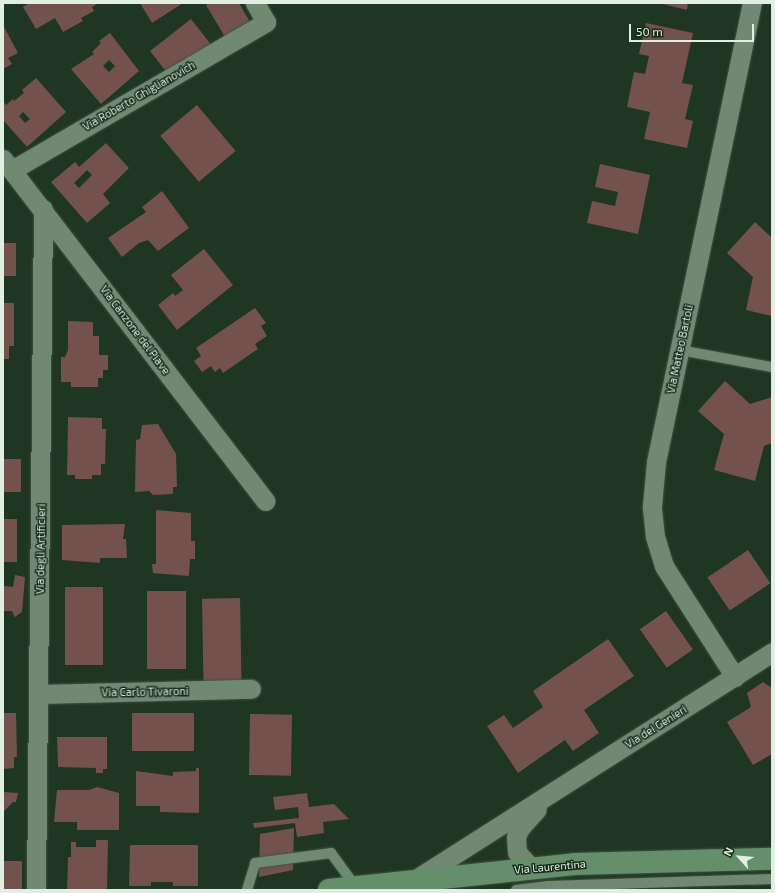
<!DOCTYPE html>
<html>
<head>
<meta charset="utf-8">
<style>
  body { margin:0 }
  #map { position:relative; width:775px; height:893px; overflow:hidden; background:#1f3622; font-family:"Exo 2",sans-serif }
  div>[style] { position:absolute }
  .building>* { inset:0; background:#73524e; transform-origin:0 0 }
  .roads { filter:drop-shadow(0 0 1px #405343) drop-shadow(0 0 1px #405343) }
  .lane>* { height:10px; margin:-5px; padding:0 5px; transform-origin:5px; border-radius:5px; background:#708972 }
  .street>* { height:19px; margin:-9.5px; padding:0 9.5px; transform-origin:9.5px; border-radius:9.5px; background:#708972 }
  .secondary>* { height:22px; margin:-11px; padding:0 11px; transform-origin:11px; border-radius:11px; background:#648f6a }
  span { translate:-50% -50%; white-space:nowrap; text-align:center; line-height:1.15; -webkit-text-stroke:3px #162c19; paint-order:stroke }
  .street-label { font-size:11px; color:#e1eee2 }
  .frame { position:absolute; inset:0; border:4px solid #e1eee2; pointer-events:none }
  .north { position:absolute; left:719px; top:837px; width:40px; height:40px; -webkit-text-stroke:3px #162c19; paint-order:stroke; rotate:297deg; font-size:11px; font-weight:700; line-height:16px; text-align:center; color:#e1eee2 }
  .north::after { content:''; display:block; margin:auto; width:14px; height:18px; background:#e1eee2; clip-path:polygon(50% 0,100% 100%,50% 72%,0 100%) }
  .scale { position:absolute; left:629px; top:24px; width:125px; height:18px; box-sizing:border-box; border:2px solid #e1eee2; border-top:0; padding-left:5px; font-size:12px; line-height:14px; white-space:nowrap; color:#e1eee2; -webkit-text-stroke:3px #162c19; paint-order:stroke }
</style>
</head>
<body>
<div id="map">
  <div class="building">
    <div style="clip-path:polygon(29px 3px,96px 3px,97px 4px,92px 7px,94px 11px,81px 18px,83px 21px,63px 32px,55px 18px,36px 29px,23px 7px)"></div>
    <div style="clip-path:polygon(140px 3px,183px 3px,152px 23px)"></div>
    <div style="clip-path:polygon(210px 3px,239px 3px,250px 22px,225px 37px,206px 5px)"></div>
    <div style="clip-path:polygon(659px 3px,688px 3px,687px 10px)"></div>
    <div style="left:191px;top:19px;width:36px;height:52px;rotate:52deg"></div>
    <div style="clip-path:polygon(646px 23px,693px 33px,682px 83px,693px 85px,685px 119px,693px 121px,687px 148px,644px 139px,650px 112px,627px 107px,634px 72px,645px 74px,649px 56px,639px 54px)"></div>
    <div style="clip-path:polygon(3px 25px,18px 53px,8px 58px,12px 64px,3px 69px)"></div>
    <div style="clip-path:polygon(evenodd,110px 33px,139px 71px,101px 104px,71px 69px,94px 54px,92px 52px,101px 43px,99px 41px,110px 33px,109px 60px,115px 66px,109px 72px,103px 66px,109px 60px)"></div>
    <div style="clip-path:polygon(evenodd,36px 78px,66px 112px,27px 147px,3px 120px,3px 101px,6px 105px,13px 99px,14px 101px,24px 93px,22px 90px,36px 78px,23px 112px,30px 119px,25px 123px,19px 116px,23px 112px)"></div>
    <div style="left:197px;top:105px;width:60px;height:48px;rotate:50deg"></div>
    <div style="clip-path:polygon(evenodd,106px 143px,129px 168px,103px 194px,110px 203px,87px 223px,51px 182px,75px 162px,79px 167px,106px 143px,87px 170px,92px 175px,79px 188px,74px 183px,87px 170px)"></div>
    <div style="clip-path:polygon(600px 164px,650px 175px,638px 234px,587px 223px,592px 201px,615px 206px,618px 192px,595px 187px)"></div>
    <div style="clip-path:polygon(162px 191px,189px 228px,158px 251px,148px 240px,139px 243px,122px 257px,108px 238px,146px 212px,142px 207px)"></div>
    <div style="clip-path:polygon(755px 222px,772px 238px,772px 316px,746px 310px,753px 277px,727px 253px)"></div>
    <div style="left:3px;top:243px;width:13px;height:33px"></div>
    <div style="clip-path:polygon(204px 249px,233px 285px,177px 330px,158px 305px,173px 293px,175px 296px,183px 290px,171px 275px)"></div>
    <div style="clip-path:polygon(3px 303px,14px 303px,14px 346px,9px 346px,9px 359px,3px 359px)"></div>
    <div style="clip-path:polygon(255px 308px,266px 323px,261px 326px,267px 336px,255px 344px,258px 349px,223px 373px,220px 368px,215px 372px,211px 366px,202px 372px,194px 361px,201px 356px,196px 348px)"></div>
    <div style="clip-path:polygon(68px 321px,93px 322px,93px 336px,99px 336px,99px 355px,108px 355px,108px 370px,103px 370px,103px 378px,98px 378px,98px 387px,71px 387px,71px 382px,61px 382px,61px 357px,65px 357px,68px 350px)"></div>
    <div style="clip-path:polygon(725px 381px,750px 404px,772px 397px,772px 443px,764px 446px,755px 481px,714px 470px,724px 434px,698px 411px)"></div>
    <div style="clip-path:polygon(68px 417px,102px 418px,102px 429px,106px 429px,105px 464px,101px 464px,101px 475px,92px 475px,92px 479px,75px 479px,75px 475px,67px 475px)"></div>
    <div style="clip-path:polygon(158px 424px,176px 454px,177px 487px,173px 487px,173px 494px,153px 495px,149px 491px,135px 492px,136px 440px,140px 439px,142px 425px)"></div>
    <div style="left:3px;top:459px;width:18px;height:33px"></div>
    <div style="clip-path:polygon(156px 510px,191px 513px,191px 541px,195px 541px,195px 559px,190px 559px,189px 576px,153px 573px,152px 564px,156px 564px)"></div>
    <div style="left:3px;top:519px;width:14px;height:43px"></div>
    <div style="clip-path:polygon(125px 524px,123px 539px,126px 539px,127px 558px,100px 558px,100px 563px,62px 560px,62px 525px)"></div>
    <div style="left:748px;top:550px;width:40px;height:49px;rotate:56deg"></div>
    <div style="clip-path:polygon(15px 575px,25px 577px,22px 612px,15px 617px,12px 611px,3px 611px,3px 586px,13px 587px)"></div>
    <div style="left:65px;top:587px;width:38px;height:78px"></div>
    <div style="left:147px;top:591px;width:39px;height:78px"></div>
    <div style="left:240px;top:598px;width:82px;height:38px;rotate:89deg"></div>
    <div style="left:666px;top:611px;width:47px;height:32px;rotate:55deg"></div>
    <div style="clip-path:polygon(608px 639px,634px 676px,584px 710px,599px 733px,573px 751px,565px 740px,518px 773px,487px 726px,504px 715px,513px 728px,543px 707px,533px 691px)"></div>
    <div style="clip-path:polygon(763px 682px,772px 688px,772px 754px,753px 765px,727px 722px,751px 707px,747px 693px)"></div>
    <div style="clip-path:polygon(3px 713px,16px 713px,17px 757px,14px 757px,14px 768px,3px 769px)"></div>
    <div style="left:132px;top:713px;width:62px;height:38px"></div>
    <div style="left:250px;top:714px;width:42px;height:61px;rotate:1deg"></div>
    <div style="clip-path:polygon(57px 737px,107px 737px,107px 769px,103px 769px,103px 773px,96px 773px,96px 768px,58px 767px)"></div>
    <div style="clip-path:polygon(196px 768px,199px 768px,199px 813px,160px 812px,160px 806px,136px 806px,136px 771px,173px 776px,173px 772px,196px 771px)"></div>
    <div style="clip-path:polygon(97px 787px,119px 793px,119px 830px,77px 830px,77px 822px,54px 822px,57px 790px,89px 790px)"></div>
    <div style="clip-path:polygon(3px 789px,4px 792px,18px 793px,16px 802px,13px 802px,3px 812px)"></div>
    <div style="clip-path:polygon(307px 793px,309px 807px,334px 804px,349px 819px,323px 822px,324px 833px,297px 837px,295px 823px,254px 828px,253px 823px,299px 818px,298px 807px,275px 810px,273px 797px)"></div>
    <div style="clip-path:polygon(294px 828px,293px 870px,259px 877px,260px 834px)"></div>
    <div style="clip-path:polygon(96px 840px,108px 840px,107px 890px,67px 890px,68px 857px,71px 857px,71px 842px,76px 842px,76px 847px,96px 847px)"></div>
    <div style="clip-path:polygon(130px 845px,198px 845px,198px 886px,173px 886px,173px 882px,151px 882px,151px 886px,129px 886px)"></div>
    <div style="left:4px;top:861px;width:18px;height:29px"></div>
  </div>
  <div class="roads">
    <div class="lane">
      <div style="left:680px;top:350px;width:94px;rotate:10.5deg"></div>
      <div style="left:247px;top:890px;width:28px;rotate:-73deg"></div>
      <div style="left:255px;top:863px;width:77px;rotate:-7.5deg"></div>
      <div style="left:331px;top:853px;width:42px;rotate:53.7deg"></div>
      <div style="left:516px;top:890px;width:33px;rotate:-7deg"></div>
      <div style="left:549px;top:886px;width:223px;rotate:-1.8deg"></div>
    </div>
    <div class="street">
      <div style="left:3px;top:159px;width:431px;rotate:52.5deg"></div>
      <div style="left:12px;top:170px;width:294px;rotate:-30.2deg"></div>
      <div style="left:266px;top:22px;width:22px;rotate:-120deg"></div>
      <div style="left:735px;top:677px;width:132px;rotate:-122.6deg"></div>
      <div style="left:664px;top:566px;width:30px;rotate:-107deg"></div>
      <div style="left:655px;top:537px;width:31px;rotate:-96deg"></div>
      <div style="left:652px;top:506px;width:44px;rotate:-84.8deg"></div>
      <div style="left:656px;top:462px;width:469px;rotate:-78.2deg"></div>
      <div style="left:39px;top:694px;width:212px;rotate:-1.4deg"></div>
      <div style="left:531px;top:868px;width:21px;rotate:-131deg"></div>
      <div style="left:517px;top:852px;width:15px;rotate:-94deg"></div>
      <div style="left:516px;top:837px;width:10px;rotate:-66deg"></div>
      <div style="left:520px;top:828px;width:25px;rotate:-48deg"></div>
      <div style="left:413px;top:881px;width:426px;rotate:-32.5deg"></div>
      <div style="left:36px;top:890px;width:681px;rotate:-89.41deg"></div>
    </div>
    <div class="secondary">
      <div style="left:329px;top:890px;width:247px;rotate:-6deg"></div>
      <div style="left:575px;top:864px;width:197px;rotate:-1.5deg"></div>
    </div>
  </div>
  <div class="street-label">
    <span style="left:139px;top:96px;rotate:-30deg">Via Roberto Ghiglianovich</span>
    <span style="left:135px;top:330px;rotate:53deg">Via Canzone del Piave</span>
    <span style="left:680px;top:349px;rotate:-78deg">Via Matteo Bartoli</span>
    <span style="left:41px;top:549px;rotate:-89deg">Via degli Artificieri</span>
    <span style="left:145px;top:692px;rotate:-1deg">Via Carlo Tivaroni</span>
    <span style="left:656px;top:727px;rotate:-32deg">Via dei Genieri</span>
    <span style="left:550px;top:867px;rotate:-5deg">Via Laurentina</span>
  </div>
  <div class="frame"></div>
  <div class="north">N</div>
  <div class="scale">50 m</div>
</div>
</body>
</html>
